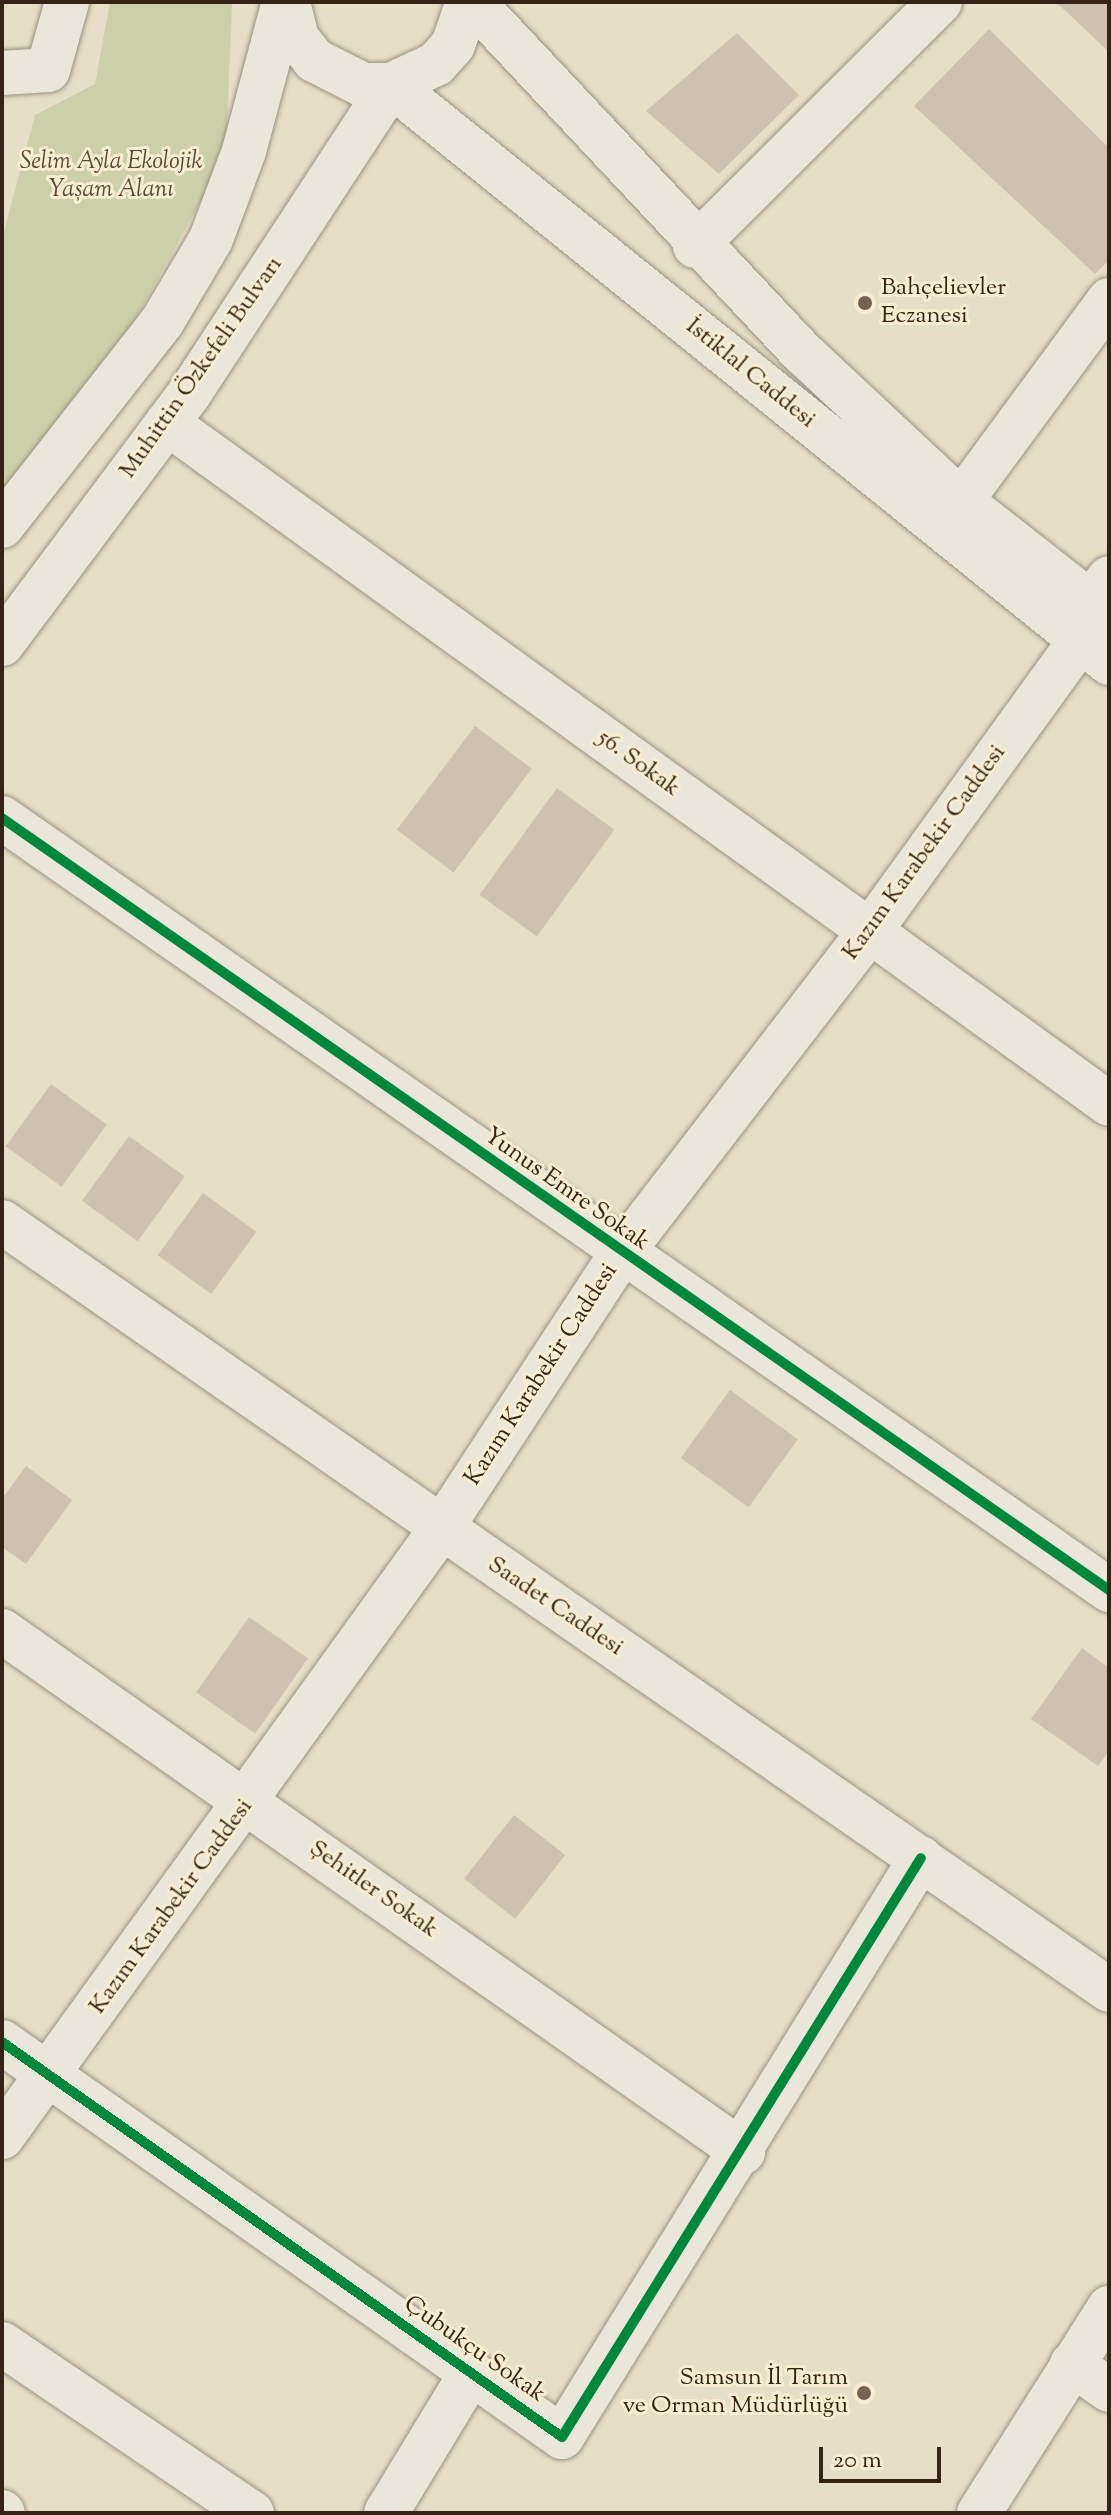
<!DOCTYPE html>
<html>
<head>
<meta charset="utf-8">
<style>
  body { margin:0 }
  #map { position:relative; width:1111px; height:2515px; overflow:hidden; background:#e6dec6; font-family:"Sorts Mill Goudy",serif }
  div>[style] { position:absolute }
  .green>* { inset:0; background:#ccd0a9 }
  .building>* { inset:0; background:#cfc1b1; transform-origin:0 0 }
  .roads { filter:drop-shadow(0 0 2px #989283) drop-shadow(0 0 2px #989283) }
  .street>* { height:44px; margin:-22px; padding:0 22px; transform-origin:22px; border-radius:22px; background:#eae6da }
  .secondary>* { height:44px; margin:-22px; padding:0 22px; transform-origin:22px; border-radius:22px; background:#eae6da }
  .cycleway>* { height:10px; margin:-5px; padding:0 5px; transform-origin:5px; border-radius:5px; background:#00873e }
  .dots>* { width:22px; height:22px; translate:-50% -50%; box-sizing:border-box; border:4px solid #f8edd1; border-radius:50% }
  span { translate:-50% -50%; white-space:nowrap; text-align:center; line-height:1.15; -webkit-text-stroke:6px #f8edd1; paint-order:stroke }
  .park-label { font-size:24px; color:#564c36; font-style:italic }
  .poi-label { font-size:24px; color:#362317 }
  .left { translate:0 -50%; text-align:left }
  .right { translate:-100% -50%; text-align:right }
  .street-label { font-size:24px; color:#362317 }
  .frame { position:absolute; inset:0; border:4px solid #362317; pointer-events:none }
  .scale { position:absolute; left:819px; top:2447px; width:122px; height:36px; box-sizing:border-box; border:4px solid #362317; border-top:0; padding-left:10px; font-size:24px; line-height:28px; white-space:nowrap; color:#362317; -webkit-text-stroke:6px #f8edd1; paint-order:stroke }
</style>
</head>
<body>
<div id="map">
  <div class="green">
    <div style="clip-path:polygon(110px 2px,232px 2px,226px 155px,128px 333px,2px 493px,2px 239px,35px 115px,95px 84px)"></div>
  </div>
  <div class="building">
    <div style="clip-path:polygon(1056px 2px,1109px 2px,1109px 52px)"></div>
    <div style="clip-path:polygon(989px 29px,1109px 148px,1109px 260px,1095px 274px,914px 106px)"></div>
    <div style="clip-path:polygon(737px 33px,799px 95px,719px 174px,646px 111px)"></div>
    <div style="left:475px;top:726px;width:71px;height:130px;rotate:37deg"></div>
    <div style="left:557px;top:788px;width:71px;height:132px;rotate:36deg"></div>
    <div style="left:51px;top:1084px;width:69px;height:77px;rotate:36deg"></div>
    <div style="left:129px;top:1136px;width:69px;height:80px;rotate:36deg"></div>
    <div style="left:203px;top:1193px;width:66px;height:77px;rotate:36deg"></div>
    <div style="left:730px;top:1390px;width:84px;height:84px;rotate:36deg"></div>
    <div style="clip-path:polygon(26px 1466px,72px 1500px,26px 1564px,2px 1547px,2px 1499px)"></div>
    <div style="left:249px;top:1617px;width:72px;height:92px;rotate:35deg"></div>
    <div style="clip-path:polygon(1082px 1648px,1109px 1668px,1109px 1751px,1098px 1766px,1031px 1719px)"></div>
    <div style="left:514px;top:1815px;width:65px;height:81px;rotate:38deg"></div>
  </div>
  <div class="roads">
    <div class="street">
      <div style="left:2px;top:73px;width:46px;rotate:-3.7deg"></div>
      <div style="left:48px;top:70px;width:71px;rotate:-74.4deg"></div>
      <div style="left:695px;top:246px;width:346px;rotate:-44.9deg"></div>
      <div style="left:167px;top:423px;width:1162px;rotate:35.86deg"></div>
      <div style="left:961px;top:501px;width:250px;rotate:-53.6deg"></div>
      <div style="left:2px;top:818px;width:1350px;rotate:34.89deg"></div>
      <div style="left:2px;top:1631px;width:906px;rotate:35.11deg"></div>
      <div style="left:2px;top:2042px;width:685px;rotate:35.2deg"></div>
      <div style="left:562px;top:2437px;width:681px;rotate:-58.2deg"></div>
      <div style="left:2px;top:2344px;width:302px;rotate:34.1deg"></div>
      <div style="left:1072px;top:2364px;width:45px;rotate:35.1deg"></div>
      <div style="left:386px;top:2513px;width:164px;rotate:-58.7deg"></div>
    </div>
    <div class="secondary">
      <div style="left:288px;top:2px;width:37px;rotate:76deg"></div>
      <div style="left:297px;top:38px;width:28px;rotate:52deg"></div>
      <div style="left:314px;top:60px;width:55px;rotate:27deg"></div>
      <div style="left:363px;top:85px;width:28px"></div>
      <div style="left:391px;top:85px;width:50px;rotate:-25deg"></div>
      <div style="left:436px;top:64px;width:25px;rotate:-48deg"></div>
      <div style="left:453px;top:45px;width:46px;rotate:-70.8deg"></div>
      <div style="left:473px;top:2px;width:483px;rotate:46.8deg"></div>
      <div style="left:804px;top:354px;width:215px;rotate:43.1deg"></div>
      <div style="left:961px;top:501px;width:188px;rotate:38.1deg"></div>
      <div style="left:2px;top:526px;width:259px;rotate:-51.9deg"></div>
      <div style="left:162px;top:322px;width:96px;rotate:-59.4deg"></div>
      <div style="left:211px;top:239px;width:94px;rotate:-69.4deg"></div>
      <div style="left:244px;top:151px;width:154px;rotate:-75deg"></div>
      <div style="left:2px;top:644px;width:312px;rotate:-53.2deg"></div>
      <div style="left:189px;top:394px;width:369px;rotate:-56.8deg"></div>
      <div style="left:391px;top:85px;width:922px;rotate:38.83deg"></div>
      <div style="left:2px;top:1222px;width:1347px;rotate:34.75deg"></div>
      <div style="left:2px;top:2137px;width:750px;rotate:-54.17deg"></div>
      <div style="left:441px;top:1529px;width:329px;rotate:-56.8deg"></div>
      <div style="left:621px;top:1254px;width:408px;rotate:-52.4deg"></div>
      <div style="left:870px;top:931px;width:358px;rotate:-54.1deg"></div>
      <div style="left:1080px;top:641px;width:38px;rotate:-76deg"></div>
      <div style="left:1089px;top:604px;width:33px;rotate:-52deg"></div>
      <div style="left:2px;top:2512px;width:1px;rotate:45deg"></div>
      <div style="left:979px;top:2513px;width:243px;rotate:-57.6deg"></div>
    </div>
  </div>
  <div class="cycleway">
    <div style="left:2px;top:818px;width:1350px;rotate:34.89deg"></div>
    <div style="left:2px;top:2042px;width:685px;rotate:35.2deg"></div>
    <div style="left:562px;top:2437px;width:681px;rotate:-58.2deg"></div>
  </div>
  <div class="dots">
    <div style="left:865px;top:303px;background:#746454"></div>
    <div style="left:864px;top:2393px;background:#746454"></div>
  </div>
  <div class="park-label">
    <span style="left:111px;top:177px">Selim Ayla Ekolojik<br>Yaşam Alanı</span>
  </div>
  <div class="poi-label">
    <span class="left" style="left:881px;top:303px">Bahçelievler<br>Eczanesi</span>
    <span class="right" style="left:848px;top:2393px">Samsun İl Tarım<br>ve Orman Müdürlüğü</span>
  </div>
  <div class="street-label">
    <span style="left:202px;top:368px;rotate:-55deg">Muhittin Özkefeli Bulvarı</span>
    <span style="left:750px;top:374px;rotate:39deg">İstiklal Caddesi</span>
    <span style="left:638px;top:764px;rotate:36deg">56. Sokak</span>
    <span style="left:925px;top:853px;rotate:-54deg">Kazım Karabekir Caddesi</span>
    <span style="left:566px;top:1190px;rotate:35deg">Yunus Emre Sokak</span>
    <span style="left:542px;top:1375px;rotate:-57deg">Kazım Karabekir Caddesi</span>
    <span style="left:555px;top:1607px;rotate:34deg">Saadet Caddesi</span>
    <span style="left:373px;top:1890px;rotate:35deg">Şehitler Sokak</span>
    <span style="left:172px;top:1907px;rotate:-54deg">Kazım Karabekir Caddesi</span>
    <span style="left:474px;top:2350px;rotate:35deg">Çubukçu Sokak</span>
  </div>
  <div class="frame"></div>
  <div class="scale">20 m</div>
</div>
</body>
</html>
